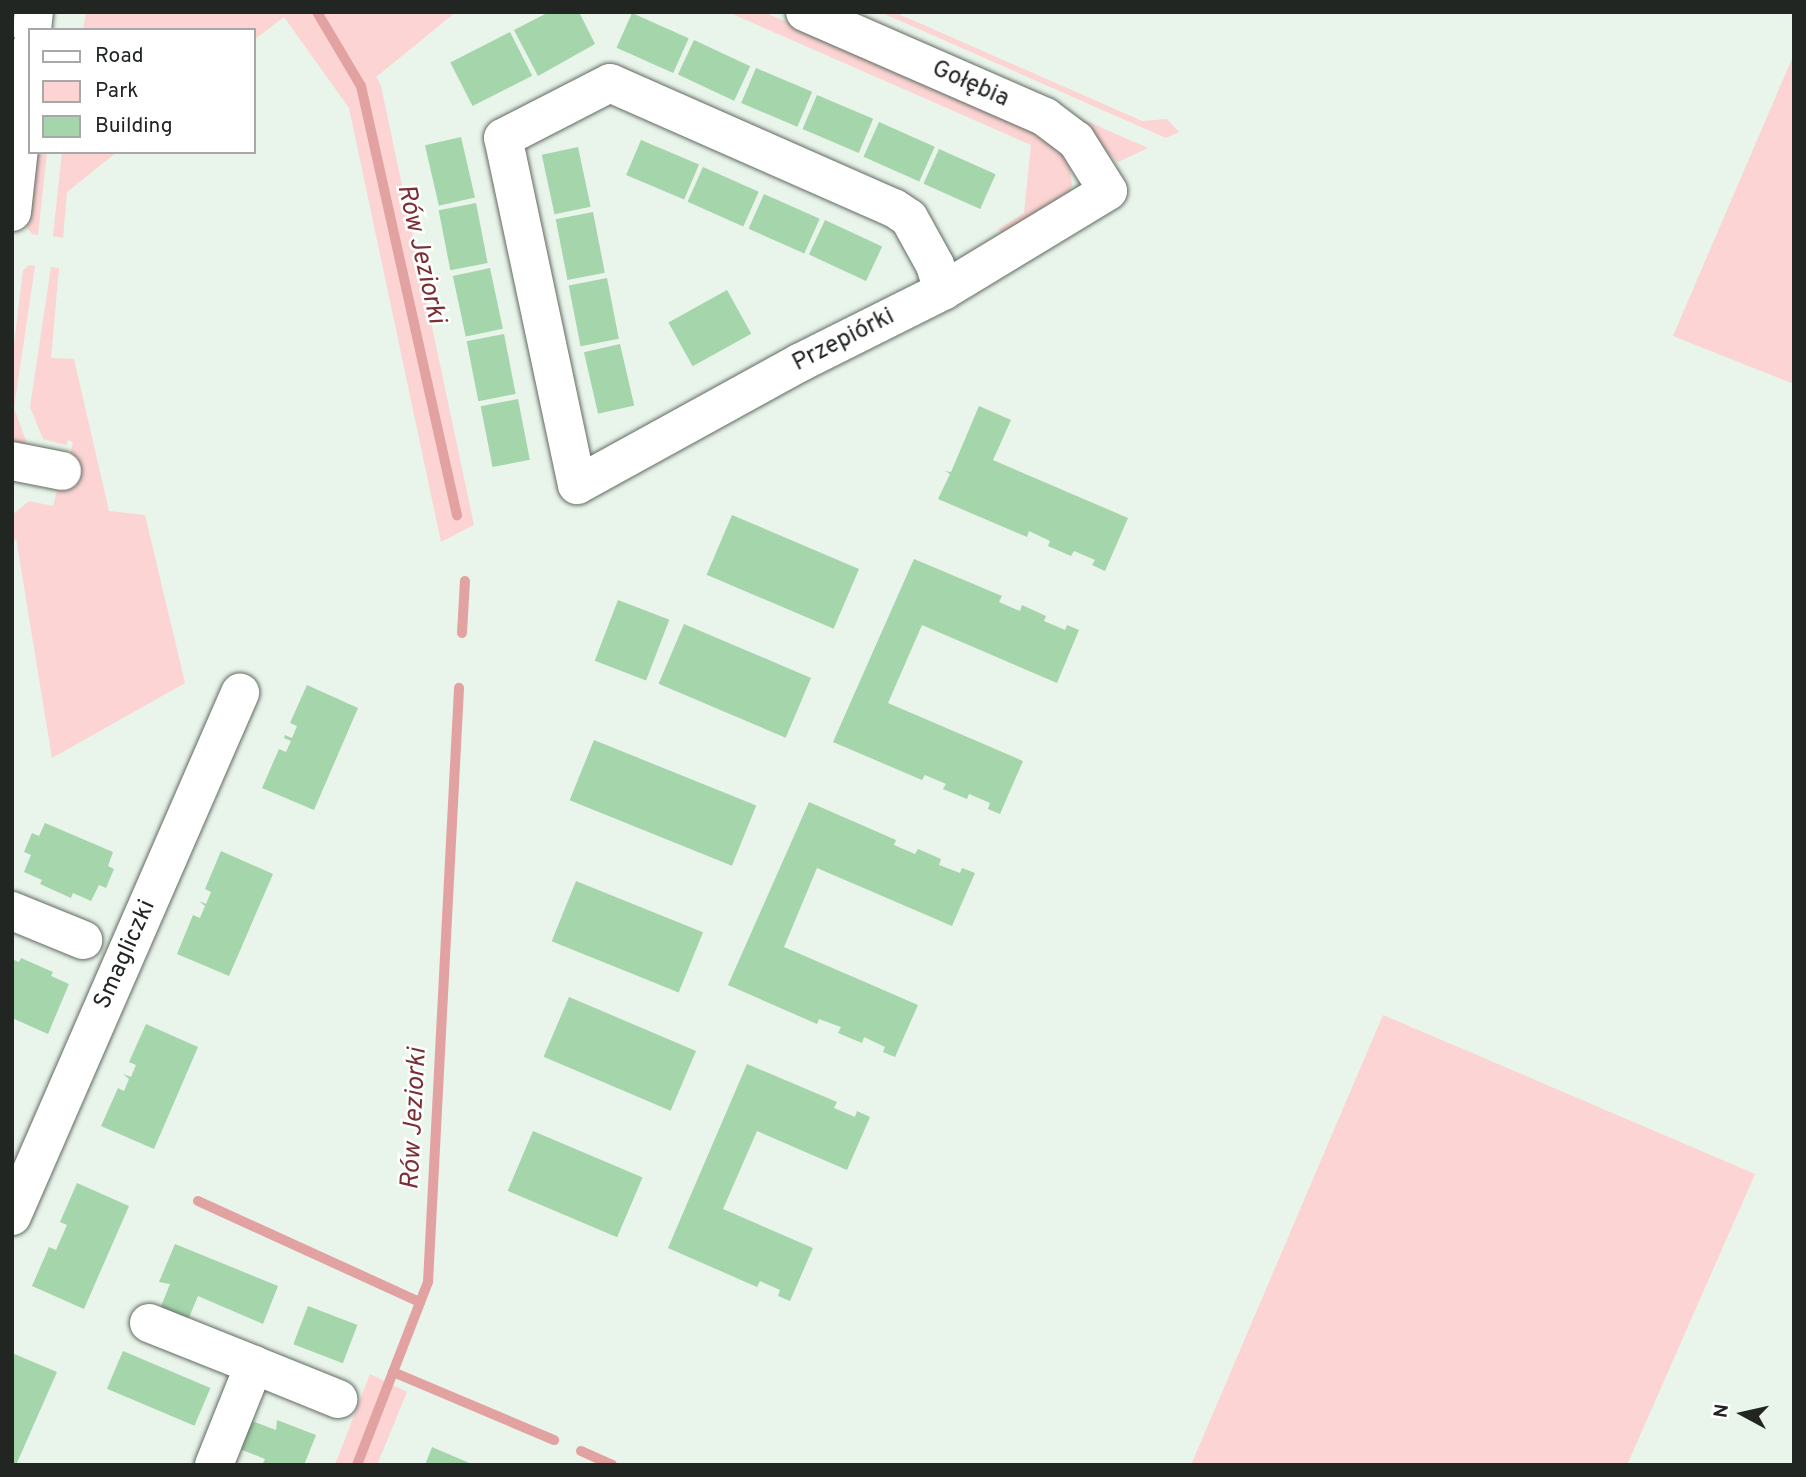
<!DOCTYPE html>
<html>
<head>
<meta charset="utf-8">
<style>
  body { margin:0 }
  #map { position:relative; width:1806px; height:1477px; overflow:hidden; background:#e9f4ea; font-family:Overpass,sans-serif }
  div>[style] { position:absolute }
  .green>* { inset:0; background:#fcd4d3 }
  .stream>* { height:10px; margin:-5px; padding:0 5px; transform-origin:5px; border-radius:5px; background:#e3a2a2 }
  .building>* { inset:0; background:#a5d5ab; transform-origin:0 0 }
  .roads { filter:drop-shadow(0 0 2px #616b62) drop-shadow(0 0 2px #616b62) }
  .minor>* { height:38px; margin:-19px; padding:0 19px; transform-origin:19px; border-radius:19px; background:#fff }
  span { translate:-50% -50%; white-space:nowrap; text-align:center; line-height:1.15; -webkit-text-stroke:5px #fff; paint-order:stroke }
  .street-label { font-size:24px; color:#222622 }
  .water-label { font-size:26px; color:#7b2f34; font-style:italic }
  .frame { position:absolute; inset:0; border:14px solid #222622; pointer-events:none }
  .legend { position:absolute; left:28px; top:28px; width:228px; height:126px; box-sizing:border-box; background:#fff; border:2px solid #a7a8a7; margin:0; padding:9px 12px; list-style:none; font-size:21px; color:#222622 }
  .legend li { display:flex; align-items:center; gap:14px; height:35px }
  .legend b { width:35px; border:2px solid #a7a8a7 }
  .north { position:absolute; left:1708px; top:1379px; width:70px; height:70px; -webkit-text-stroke:5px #fff; paint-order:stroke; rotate:278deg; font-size:19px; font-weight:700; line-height:28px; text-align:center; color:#222622 }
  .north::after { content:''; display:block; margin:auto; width:24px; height:32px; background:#222622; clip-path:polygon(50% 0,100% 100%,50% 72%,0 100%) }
</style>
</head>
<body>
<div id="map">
  <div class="green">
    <div style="clip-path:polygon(86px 12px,456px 12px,376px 77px,381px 86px,474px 525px,441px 542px,349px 108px,284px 17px,254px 40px,254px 30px,83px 30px)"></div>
    <div style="clip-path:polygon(728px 12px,764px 12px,1022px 126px,1046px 139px,1065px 156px,1070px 168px,1072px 185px,1068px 196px,1002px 235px,999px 229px,1024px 213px,1031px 145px)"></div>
    <div style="clip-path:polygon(880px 12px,894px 12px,1142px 121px,1167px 119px,1179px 132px,1166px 138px)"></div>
    <div style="clip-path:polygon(1794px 54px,1794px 384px,1673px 336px)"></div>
    <div style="clip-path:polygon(1059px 109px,1148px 148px,1118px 162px)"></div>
    <div style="clip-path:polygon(35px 152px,47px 152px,38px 235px,32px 234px,27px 228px)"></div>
    <div style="clip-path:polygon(62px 152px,117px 152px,67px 192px,63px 238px,53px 236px)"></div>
    <div style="clip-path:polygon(29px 265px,35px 266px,14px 408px,30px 452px,12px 443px,12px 360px,23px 270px)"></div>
    <div style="clip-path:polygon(51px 267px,59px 268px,51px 358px,74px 359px,109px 511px,145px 515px,185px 683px,52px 758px,16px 538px,12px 545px,12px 515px,29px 501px,53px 506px,58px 488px,62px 488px,73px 442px,68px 440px,66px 445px,43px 439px,30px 407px)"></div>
    <div style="clip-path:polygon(1383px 1015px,1755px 1174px,1627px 1465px,1191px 1465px)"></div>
    <div style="clip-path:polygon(370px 1374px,407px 1392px,377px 1465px,335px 1465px)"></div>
  </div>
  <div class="stream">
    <div style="left:317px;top:12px;width:86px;rotate:59.3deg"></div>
    <div style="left:361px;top:86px;width:440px;rotate:77.4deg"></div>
    <div style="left:462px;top:633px;width:52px;rotate:-86.7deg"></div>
    <div style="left:198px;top:1201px;width:244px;rotate:24.5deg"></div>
    <div style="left:393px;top:1372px;width:175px;rotate:22.9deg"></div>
    <div style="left:581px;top:1451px;width:34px;rotate:24deg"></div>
    <div style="left:357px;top:1465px;width:196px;rotate:-68.8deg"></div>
    <div style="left:428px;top:1282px;width:595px;rotate:-87.01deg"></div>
  </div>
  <div class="building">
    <div style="clip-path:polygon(549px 12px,579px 12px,595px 44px,538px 76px,514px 30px)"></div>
    <div style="left:632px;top:13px;width:62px;height:38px;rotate:24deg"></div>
    <div style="left:510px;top:32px;width:49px;height:67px;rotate:63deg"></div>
    <div style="left:694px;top:40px;width:62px;height:38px;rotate:25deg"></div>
    <div style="left:756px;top:68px;width:61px;height:38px;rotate:23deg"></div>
    <div style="left:817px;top:95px;width:61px;height:37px;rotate:23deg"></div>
    <div style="left:879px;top:122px;width:61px;height:38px;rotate:24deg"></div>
    <div style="left:461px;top:137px;width:62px;height:37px;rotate:77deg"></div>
    <div style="left:641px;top:140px;width:63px;height:38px;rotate:23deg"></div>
    <div style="left:578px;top:147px;width:61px;height:37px;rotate:78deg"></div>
    <div style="left:939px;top:149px;width:62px;height:38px;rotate:24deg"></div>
    <div style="left:703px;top:167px;width:61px;height:38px;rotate:24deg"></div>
    <div style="left:764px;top:194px;width:61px;height:38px;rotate:24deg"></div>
    <div style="left:476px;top:203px;width:61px;height:38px;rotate:79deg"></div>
    <div style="left:593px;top:212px;width:62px;height:38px;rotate:79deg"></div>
    <div style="left:825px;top:220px;width:63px;height:38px;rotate:25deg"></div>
    <div style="left:490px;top:268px;width:62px;height:38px;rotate:78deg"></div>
    <div style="left:607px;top:278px;width:62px;height:39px;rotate:79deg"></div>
    <div style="left:727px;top:290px;width:50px;height:67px;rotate:61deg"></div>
    <div style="left:504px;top:334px;width:61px;height:38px;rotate:79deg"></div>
    <div style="left:620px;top:344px;width:63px;height:37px;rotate:77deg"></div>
    <div style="left:518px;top:399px;width:62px;height:38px;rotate:79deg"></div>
    <div style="clip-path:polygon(979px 406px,1011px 420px,993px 460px,1128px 518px,1105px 571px,1092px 565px,1095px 560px,1074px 551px,1071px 556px,1048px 546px,1050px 541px,1029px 531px,1027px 537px,938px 499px,950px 474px,945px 471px,951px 472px)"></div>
    <div style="left:732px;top:515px;width:138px;height:65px;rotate:23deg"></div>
    <div style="clip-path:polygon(914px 559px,1002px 596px,999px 602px,1020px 611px,1022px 605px,1046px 616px,1044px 621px,1065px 630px,1067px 625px,1079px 630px,1057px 683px,922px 625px,888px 703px,1023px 761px,1000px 814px,988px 809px,990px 803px,969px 794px,967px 799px,943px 789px,946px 784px,925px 775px,922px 780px,833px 742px)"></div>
    <div style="left:618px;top:600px;width:55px;height:65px;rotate:21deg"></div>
    <div style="left:684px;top:624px;width:138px;height:65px;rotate:23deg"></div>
    <div style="clip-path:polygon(307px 685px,358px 708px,314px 810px,262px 788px,279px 749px,286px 752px,291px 741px,284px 738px,285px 735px,292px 738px,297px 726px,290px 723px)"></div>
    <div style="left:594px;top:740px;width:175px;height:65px;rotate:22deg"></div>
    <div style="clip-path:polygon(809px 802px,896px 840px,894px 845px,915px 854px,918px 849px,941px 859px,939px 865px,960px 873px,962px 868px,975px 873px,952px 926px,817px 868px,784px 947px,918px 1005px,895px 1057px,883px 1052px,885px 1047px,864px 1037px,862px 1043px,838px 1033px,841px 1027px,819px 1019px,817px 1024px,728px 985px)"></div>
    <div style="clip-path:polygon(45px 823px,113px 852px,108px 866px,114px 869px,106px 888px,99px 885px,91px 901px,73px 893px,71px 898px,40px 884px,42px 880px,24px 872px,31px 855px,24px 852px,32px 833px,39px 836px)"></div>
    <div style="clip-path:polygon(221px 851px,273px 874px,229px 976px,177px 954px,193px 915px,200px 918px,205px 906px,199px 901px,206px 904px,211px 892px,205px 889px)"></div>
    <div style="left:576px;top:881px;width:137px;height:65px;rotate:22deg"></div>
    <div style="clip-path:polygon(21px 958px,53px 972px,51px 976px,69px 984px,48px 1034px,12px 1018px,12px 959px,19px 962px)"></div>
    <div style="left:569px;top:997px;width:138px;height:65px;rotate:23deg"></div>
    <div style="clip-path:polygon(146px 1024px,198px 1047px,154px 1149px,101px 1126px,118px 1088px,124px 1091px,129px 1079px,123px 1074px,131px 1077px,136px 1065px,129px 1062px)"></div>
    <div style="clip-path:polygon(747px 1064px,837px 1102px,834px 1108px,855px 1117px,857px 1111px,870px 1117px,847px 1170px,757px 1131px,723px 1209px,813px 1248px,790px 1301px,778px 1296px,780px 1290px,760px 1281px,757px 1287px,668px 1248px)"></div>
    <div style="left:533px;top:1131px;width:119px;height:65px;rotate:23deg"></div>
    <div style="clip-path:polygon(77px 1183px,129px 1206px,84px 1309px,32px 1286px,49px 1247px,56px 1250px,67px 1225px,60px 1222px)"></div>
    <div style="clip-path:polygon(175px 1244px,278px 1286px,263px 1324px,198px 1296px,188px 1320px,160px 1309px,170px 1284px,159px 1282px)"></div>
    <div style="left:308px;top:1306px;width:53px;height:41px;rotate:21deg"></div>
    <div style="left:123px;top:1351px;width:95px;height:41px;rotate:23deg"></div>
    <div style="clip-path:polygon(12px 1353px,57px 1372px,16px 1465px,12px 1465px)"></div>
    <div style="clip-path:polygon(277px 1420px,316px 1435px,304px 1465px,262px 1465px,265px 1459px,240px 1449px,252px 1421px,276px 1430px)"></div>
    <div style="clip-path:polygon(432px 1447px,474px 1465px,425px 1465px)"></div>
  </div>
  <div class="roads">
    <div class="minor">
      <div style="left:805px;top:12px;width:262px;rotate:23.6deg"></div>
      <div style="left:1045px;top:117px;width:39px;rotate:37deg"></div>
      <div style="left:1076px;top:140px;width:60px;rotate:57.9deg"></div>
      <div style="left:1108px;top:191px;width:193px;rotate:148.8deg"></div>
      <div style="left:943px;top:291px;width:161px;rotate:153.4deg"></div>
      <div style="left:799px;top:363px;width:253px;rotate:151.2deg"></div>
      <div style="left:577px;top:485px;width:355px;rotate:-102deg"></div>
      <div style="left:503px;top:138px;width:120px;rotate:-27.2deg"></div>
      <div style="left:610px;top:83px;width:310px;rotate:23.8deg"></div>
      <div style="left:894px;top:208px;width:18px;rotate:34deg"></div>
      <div style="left:909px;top:218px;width:54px;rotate:61deg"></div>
      <div style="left:935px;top:265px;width:27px;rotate:73deg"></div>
      <div style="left:32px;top:30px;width:18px;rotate:-84deg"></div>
      <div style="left:12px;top:212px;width:163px;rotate:-83.7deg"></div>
      <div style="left:12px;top:461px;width:51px;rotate:11.3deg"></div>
      <div style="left:12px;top:911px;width:77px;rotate:22.2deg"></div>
      <div style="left:12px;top:1216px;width:571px;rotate:-66.45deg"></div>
      <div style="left:149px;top:1323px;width:113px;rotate:21.8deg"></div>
      <div style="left:254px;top:1365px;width:108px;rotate:111.8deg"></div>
      <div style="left:254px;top:1365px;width:91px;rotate:22deg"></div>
    </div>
  </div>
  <div class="street-label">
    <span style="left:970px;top:85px;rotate:24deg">Gołębia</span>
    <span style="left:844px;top:341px;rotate:-27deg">Przepiórki</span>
    <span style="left:126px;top:955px;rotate:-66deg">Smagliczki</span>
  </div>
  <div class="water-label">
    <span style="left:420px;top:254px;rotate:77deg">Rów Jeziorki</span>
    <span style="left:415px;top:1119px;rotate:-87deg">Rów Jeziorki</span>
  </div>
  <div class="frame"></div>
  <ul class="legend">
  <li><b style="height:9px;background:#fff"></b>Road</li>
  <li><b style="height:19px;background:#fcd4d3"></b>Park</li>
  <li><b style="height:19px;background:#a5d5ab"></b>Building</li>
  </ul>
  <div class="north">N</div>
</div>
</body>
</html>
